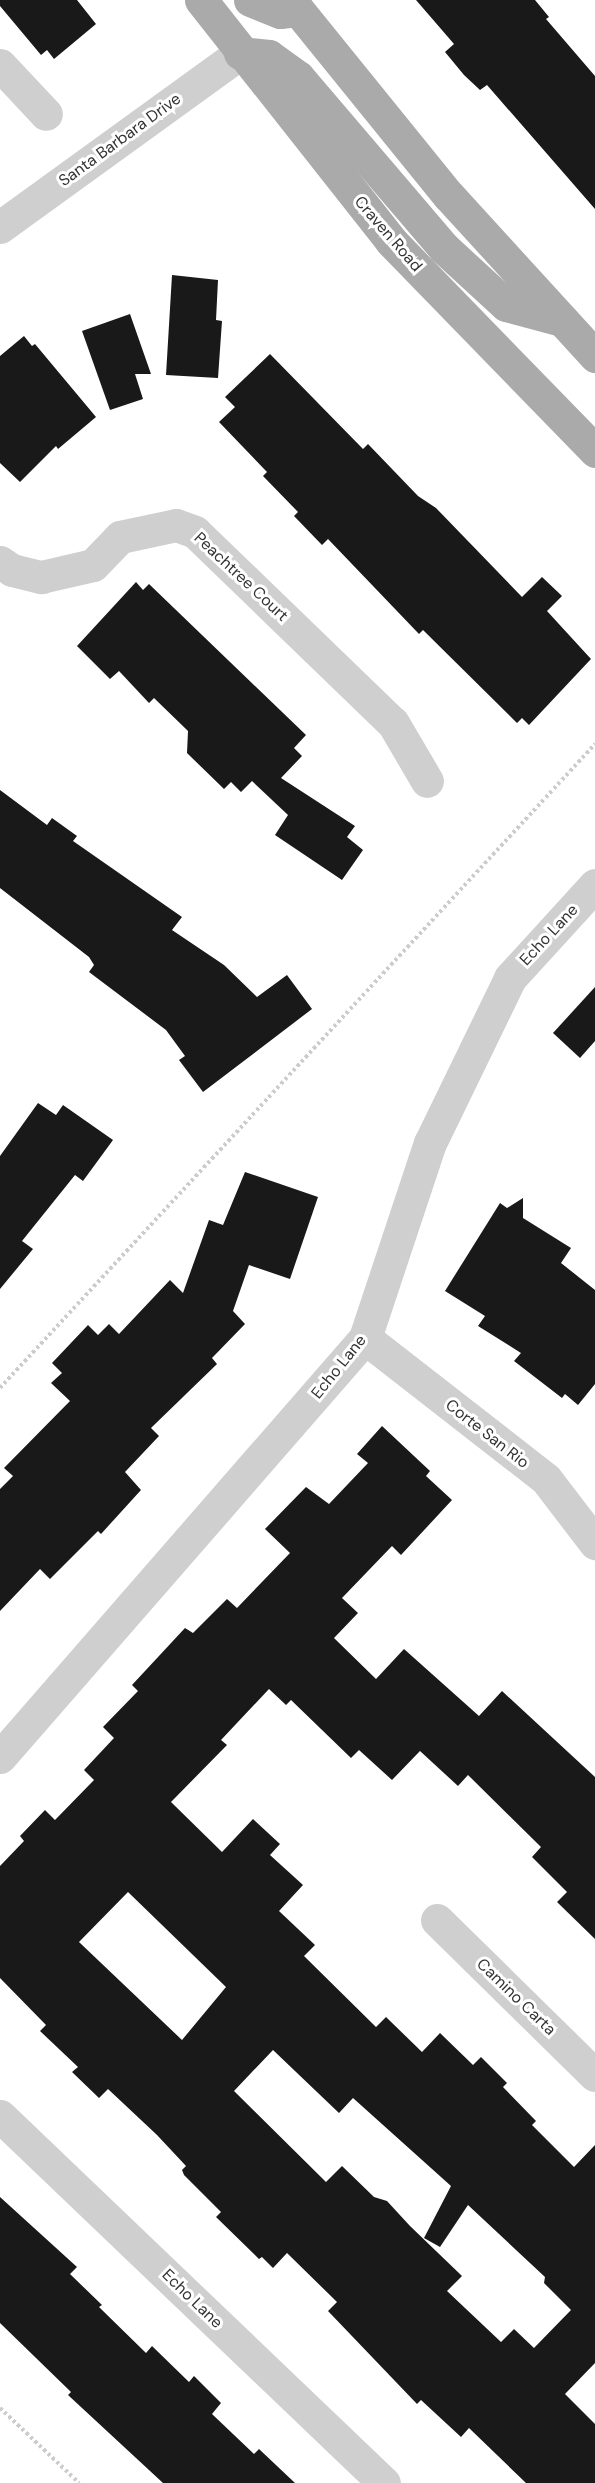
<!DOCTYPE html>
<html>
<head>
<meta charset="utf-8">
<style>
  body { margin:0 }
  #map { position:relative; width:595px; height:2483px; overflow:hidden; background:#fff; font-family:"DM Sans",sans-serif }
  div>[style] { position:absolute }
  .building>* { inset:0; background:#191919 }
  .path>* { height:4px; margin-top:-2px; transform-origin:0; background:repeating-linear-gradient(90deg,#ccc 0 3px,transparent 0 6px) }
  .minor>* { height:33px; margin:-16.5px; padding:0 16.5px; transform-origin:16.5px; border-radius:16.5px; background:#cfcfcf }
  .major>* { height:33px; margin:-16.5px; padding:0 16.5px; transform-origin:16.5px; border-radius:16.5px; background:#aaa }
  span { translate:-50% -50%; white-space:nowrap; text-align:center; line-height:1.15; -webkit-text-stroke:6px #fff; paint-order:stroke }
  .street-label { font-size:16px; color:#323232 }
</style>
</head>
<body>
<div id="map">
  <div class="building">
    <div style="clip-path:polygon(0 0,77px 0,96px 24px,54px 59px,47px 50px,41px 55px,0 6px)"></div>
    <div style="clip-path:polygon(416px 0,535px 0,549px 17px,546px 19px,595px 76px,595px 209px,487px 85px,480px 90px,464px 75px,445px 52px,454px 44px)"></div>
    <div style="clip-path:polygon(172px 275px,218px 280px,216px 320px,222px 321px,218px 378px,166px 375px)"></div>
    <div style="clip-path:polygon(130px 314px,151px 374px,135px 374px,143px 399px,110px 410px,82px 331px)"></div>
    <div style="clip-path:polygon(24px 336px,32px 346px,35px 344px,96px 417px,58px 449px,56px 446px,20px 482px,0 463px,0 356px)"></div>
    <div style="clip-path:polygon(270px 354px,363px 449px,368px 444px,418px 496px,436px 508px,522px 597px,542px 577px,562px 596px,547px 611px,591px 659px,529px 725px,522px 718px,517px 723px,423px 630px,419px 634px,328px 539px,322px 545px,294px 516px,298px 512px,263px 476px,267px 472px,219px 422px,235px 407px,225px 397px)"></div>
    <div style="clip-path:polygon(136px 582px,143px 590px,149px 584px,306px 735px,294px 748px,302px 756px,281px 778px,355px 826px,347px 837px,363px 850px,342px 880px,275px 835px,288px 815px,252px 781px,241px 792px,231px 782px,224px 789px,187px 753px,188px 731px,154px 698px,149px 703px,119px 671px,110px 679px,77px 646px)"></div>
    <div style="clip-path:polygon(0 790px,47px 825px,52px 818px,77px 836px,73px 841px,182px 917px,172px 930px,224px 965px,257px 997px,287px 975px,312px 1009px,203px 1092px,179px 1060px,185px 1056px,166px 1030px,89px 972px,94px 965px,89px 957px,0 888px)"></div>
    <div style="clip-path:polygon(595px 987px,595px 1041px,580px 1058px,553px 1033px)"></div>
    <div style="clip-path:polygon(38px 1103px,56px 1115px,63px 1105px,113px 1140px,83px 1181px,75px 1175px,22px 1241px,33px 1249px,0 1289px,0 1156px)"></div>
    <div style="clip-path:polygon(245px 1172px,318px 1197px,290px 1279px,249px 1265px,233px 1311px,245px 1324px,212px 1358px,217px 1364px,151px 1428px,159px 1436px,125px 1472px,141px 1490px,101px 1534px,98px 1531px,50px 1579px,40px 1569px,0 1611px,0 1489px,13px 1476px,4px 1468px,70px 1401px,51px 1383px,62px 1373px,52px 1363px,88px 1325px,98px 1335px,109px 1324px,119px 1334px,170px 1280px,183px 1293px,209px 1220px,223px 1225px)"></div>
    <div style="clip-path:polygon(523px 1198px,523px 1218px,571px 1248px,561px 1263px,595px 1290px,595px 1384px,578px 1405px,565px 1394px,562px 1398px,514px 1361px,521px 1353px,478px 1326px,485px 1316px,445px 1291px,500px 1203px,507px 1208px)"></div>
    <div style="clip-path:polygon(evenodd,382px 1426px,430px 1471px,426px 1476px,452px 1500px,401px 1555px,392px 1546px,342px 1598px,358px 1613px,334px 1638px,376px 1679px,404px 1649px,479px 1716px,502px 1691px,595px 1777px,595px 1939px,557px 1902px,567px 1892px,532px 1857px,541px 1847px,468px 1775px,458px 1786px,420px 1751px,392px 1780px,359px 1750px,351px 1758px,291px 1700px,286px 1705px,269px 1689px,221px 1740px,227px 1745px,171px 1802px,222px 1852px,253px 1819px,280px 1844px,270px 1855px,303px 1885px,279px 1911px,315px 1945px,304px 1956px,376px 2027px,386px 2017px,422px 2052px,440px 2033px,473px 2065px,481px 2057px,507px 2083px,503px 2087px,536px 2121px,532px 2125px,574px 2167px,595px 2145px,595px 2363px,565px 2394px,595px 2424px,595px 2483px,526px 2483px,469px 2428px,461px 2437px,421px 2400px,417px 2404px,328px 2311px,337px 2302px,287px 2253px,273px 2268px,262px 2257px,259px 2259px,216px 2217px,221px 2212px,184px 2175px,182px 2170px,186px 2166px,157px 2135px,108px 2089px,99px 2098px,72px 2072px,78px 2067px,40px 2031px,46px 2025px,0 1978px,0 1866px,24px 1841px,20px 1836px,45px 1810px,55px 1820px,94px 1780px,84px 1770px,114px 1738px,103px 1727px,138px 1691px,132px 1685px,185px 1628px,193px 1633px,227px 1599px,237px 1608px,290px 1553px,265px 1529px,306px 1487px,329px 1504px,368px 1463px,357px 1454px,382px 1426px,128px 1892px,226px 1987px,182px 2040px,79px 1942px,128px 1892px,382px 1426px,273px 2050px,339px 2113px,353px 2098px,451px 2186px,424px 2238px,440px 2247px,468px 2205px,545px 2277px,544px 2283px,571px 2310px,534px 2348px,514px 2329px,501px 2342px,447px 2291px,462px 2276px,410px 2226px,387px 2201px,374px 2197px,342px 2166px,326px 2182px,234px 2091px,273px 2050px)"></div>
    <div style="clip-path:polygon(0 2197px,77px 2267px,70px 2274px,102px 2305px,99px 2307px,146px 2353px,152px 2346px,189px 2382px,194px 2376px,221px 2403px,212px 2414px,254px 2454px,259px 2449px,295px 2483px,163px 2483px,68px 2395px,71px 2392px,0 2323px)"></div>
  </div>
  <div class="path">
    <div style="left:0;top:1388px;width:877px;rotate:-47.26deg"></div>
    <div style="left:0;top:2408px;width:109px;rotate:43.5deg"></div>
  </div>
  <div class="minor">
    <div style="left:0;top:65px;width:67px;rotate:46.8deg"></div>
    <div style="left:0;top:227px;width:296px;rotate:-35.9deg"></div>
    <div style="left:0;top:562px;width:14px;rotate:34deg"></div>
    <div style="left:12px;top:570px;width:30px;rotate:14deg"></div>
    <div style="left:41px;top:577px;width:53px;rotate:-13deg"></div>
    <div style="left:93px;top:565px;width:39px;rotate:-46deg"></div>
    <div style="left:120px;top:537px;width:57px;rotate:-12.1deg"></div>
    <div style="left:176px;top:525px;width:20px;rotate:20deg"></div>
    <div style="left:195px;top:532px;width:275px;rotate:44deg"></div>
    <div style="left:393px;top:723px;width:67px;rotate:59.6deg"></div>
    <div style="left:365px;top:1338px;width:229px;rotate:37.9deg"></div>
    <div style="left:546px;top:1479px;width:81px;rotate:52.6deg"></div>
    <div style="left:0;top:1757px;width:556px;rotate:-48.94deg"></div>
    <div style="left:365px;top:1338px;width:206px;rotate:-71.6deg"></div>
    <div style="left:430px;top:1143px;width:183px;rotate:-64.1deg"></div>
    <div style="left:510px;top:978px;width:126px;rotate:-47.6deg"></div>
    <div style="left:437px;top:1920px;width:221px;rotate:44.5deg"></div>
    <div style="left:0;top:2116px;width:531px;rotate:43.7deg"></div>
  </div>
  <div class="major">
    <div style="left:201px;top:0;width:307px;rotate:51.7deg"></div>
    <div style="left:391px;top:241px;width:293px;rotate:45.8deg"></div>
    <div style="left:250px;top:0;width:32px;rotate:22deg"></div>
    <div style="left:280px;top:12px;width:18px;rotate:-6deg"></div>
    <div style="left:290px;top:0;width:252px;rotate:51deg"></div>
    <div style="left:449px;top:196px;width:217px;rotate:47.6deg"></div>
    <div style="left:240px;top:53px;width:29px;rotate:6deg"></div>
    <div style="left:269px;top:56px;width:36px;rotate:36deg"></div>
    <div style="left:298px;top:77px;width:225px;rotate:49.5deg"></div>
    <div style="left:444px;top:248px;width:84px;rotate:42.6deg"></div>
    <div style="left:506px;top:305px;width:58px;rotate:15deg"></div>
  </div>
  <div class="street-label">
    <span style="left:120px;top:140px;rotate:-36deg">Santa Barbara Drive</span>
    <span style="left:388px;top:234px;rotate:49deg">Craven Road</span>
    <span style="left:241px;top:577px;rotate:43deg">Peachtree Court</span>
    <span style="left:549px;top:935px;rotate:-47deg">Echo Lane</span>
    <span style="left:339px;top:1367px;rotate:-51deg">Echo Lane</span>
    <span style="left:487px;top:1434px;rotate:38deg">Corte San Rio</span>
    <span style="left:516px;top:1997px;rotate:44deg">Camino Carta</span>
    <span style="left:192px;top:2299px;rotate:44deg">Echo Lane</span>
  </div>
</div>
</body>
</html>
